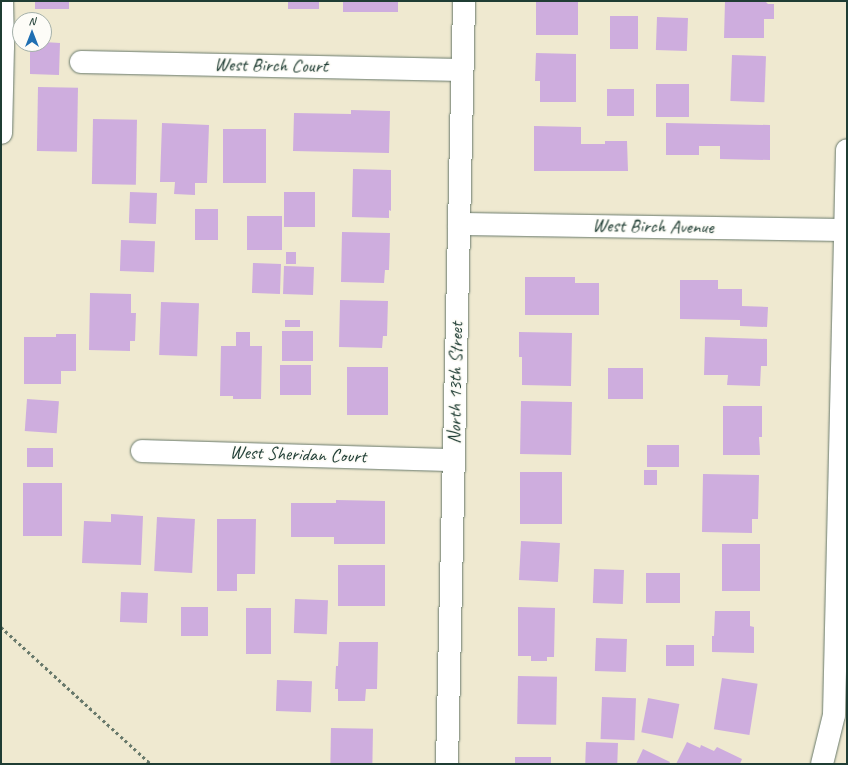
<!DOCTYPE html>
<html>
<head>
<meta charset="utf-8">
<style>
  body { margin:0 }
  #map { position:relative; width:848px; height:765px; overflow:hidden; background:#efe9d0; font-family:Caveat,sans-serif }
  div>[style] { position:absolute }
  .building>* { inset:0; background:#ceadde; transform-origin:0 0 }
  .path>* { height:2.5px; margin-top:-1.25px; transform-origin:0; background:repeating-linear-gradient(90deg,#68796b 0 3px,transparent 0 6px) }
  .roads { filter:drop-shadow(0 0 1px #68796b) drop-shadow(0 0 1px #68796b) }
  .minor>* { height:22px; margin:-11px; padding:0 11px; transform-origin:11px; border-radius:11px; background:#fff }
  span { translate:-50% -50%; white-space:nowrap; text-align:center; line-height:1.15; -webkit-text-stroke:3.5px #fdfcf7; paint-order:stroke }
  .street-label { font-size:19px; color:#1f3d34 }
  .frame { position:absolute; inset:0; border:2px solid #1f3d34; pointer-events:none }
  .north { position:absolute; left:12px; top:12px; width:40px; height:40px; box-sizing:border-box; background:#fdfcf7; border:1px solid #a4b0a9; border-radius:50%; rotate:0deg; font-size:11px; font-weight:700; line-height:16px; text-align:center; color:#1f3d34 }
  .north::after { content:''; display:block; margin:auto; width:14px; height:18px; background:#1f6fb2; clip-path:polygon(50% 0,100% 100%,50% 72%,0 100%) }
</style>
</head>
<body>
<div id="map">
  <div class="building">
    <div style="left:35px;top:1px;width:34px;height:8px"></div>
    <div style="left:288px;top:1px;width:31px;height:8px"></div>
    <div style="left:343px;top:1px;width:55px;height:11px"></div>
    <div style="left:536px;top:1px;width:42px;height:34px"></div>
    <div style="clip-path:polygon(725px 1px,765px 1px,768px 4px,774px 4px,774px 19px,764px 19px,764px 38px,724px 38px)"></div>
    <div style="left:610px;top:16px;width:28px;height:33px"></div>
    <div style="left:657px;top:17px;width:31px;height:33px;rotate:2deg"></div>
    <div style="clip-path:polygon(44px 42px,60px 43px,59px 75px,30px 74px,30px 44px,44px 44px)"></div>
    <div style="clip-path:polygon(536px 53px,576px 54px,576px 102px,540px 102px,540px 81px,535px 81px)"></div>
    <div style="left:732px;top:55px;width:34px;height:46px;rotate:2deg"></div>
    <div style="left:656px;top:84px;width:33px;height:33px"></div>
    <div style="left:38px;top:87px;width:40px;height:64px;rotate:1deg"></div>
    <div style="left:607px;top:89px;width:27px;height:27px"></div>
    <div style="clip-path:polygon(351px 110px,390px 111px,389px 153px,293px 151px,294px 113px,351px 114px)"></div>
    <div style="left:93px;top:119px;width:44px;height:65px;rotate:1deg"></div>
    <div style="clip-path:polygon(162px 123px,209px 125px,207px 183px,195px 183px,195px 195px,174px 194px,175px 182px,160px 182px)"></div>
    <div style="clip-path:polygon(666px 123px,770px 125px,770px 160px,720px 159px,720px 146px,699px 146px,699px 155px,666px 155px)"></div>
    <div style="clip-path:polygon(534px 126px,581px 127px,581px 144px,605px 144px,605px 141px,627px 141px,628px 171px,534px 171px)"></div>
    <div style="left:223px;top:129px;width:43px;height:54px"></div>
    <div style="clip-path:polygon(353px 169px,391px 170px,391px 211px,389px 210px,389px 218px,352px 217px)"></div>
    <div style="left:130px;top:192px;width:27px;height:31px;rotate:2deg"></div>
    <div style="left:284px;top:192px;width:31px;height:35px"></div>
    <div style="left:195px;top:209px;width:23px;height:31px"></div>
    <div style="left:247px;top:216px;width:35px;height:34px"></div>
    <div style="clip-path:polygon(342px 232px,390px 233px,389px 270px,385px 270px,384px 283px,341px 282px)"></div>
    <div style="left:121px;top:240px;width:34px;height:31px;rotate:2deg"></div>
    <div style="left:286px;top:252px;width:10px;height:12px"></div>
    <div style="left:253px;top:263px;width:28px;height:30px;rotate:2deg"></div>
    <div style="left:284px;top:266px;width:30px;height:28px;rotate:2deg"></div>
    <div style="clip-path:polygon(525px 277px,575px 277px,575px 283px,599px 283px,599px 315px,525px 315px)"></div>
    <div style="clip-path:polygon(680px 280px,718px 280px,718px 289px,742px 289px,742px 306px,768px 307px,767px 327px,740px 326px,740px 320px,680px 319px)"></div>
    <div style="clip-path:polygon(90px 293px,131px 294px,131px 313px,136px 313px,135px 341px,130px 341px,130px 351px,89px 350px)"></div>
    <div style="clip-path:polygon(340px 300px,388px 301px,387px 336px,383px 336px,382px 348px,339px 347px)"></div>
    <div style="left:161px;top:302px;width:38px;height:53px;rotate:2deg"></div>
    <div style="left:285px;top:320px;width:15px;height:7px"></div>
    <div style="left:282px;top:331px;width:31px;height:30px"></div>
    <div style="clip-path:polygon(236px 332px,250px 332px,250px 346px,262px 346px,261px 399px,233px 399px,233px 396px,220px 396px,221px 346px,236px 346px)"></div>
    <div style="clip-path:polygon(519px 332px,572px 333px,571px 386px,522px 385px,522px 357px,519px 357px)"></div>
    <div style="clip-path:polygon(56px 334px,76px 334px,76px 371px,61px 371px,61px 384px,24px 384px,24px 337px,56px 337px)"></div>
    <div style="clip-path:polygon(705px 337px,767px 339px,767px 366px,761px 366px,760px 386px,727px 385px,728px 375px,704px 375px)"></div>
    <div style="left:280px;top:365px;width:31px;height:30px"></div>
    <div style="left:347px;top:367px;width:41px;height:48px"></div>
    <div style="left:643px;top:368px;width:31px;height:35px;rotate:90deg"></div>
    <div style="left:27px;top:399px;width:32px;height:32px;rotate:4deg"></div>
    <div style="left:521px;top:401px;width:51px;height:53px;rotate:1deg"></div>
    <div style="clip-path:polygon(723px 406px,762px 406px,762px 437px,759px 437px,760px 455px,723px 455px)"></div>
    <div style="left:647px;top:445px;width:32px;height:22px"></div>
    <div style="left:27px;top:448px;width:26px;height:19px"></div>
    <div style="left:644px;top:470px;width:13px;height:15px"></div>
    <div style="left:520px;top:472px;width:42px;height:52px"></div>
    <div style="clip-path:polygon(703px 474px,759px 475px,758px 519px,752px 519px,752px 533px,702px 532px)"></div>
    <div style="left:23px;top:483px;width:39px;height:53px"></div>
    <div style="clip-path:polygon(336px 500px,385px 501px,385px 544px,334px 544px,334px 537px,291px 537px,291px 503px,336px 503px)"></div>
    <div style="clip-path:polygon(111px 514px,143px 516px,141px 565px,82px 563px,84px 521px,111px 522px)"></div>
    <div style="left:157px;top:517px;width:38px;height:54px;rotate:3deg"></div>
    <div style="clip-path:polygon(217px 519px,256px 519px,255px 574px,237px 574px,237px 591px,217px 591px)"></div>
    <div style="left:521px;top:541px;width:39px;height:39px;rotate:3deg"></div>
    <div style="left:722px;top:544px;width:38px;height:47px"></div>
    <div style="left:338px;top:565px;width:47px;height:41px"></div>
    <div style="left:594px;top:569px;width:30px;height:34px;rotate:2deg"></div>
    <div style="left:646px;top:573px;width:34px;height:30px"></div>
    <div style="left:121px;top:592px;width:27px;height:30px;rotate:2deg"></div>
    <div style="left:295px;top:599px;width:33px;height:34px;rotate:2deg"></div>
    <div style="left:181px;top:607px;width:27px;height:29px"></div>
    <div style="clip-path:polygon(518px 607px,555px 608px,554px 657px,547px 657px,547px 661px,531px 661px,531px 656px,518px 656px)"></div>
    <div style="left:246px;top:608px;width:25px;height:46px"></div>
    <div style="clip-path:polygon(715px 611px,750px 611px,750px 626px,754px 627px,754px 653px,712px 652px,712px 636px,714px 636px)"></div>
    <div style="left:596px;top:638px;width:31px;height:33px;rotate:2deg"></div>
    <div style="clip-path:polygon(339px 642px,378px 642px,377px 689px,366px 689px,365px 701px,338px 701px,338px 689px,335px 689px,336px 666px,338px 666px)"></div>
    <div style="left:666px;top:645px;width:28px;height:21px"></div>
    <div style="left:518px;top:676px;width:39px;height:48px;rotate:1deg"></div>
    <div style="left:722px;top:678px;width:36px;height:52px;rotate:9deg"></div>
    <div style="left:277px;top:680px;width:35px;height:31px;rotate:2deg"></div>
    <div style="left:602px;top:697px;width:34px;height:42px;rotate:2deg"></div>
    <div style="left:648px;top:698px;width:32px;height:35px;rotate:11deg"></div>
    <div style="left:331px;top:728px;width:42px;height:36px;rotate:1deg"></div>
    <div style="left:586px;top:742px;width:32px;height:22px;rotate:2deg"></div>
    <div style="clip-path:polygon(687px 742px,700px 748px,701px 745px,714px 751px,717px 747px,742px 759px,740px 764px,676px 764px)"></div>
    <div style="clip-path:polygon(643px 749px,670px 762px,669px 764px,636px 764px)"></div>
    <div style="left:515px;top:757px;width:36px;height:7px"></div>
  </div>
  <div class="path">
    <div style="left:1px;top:627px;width:203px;rotate:42.4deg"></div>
  </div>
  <div class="roads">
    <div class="minor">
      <div style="left:2px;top:1px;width:45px;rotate:88.7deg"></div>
      <div style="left:1px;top:46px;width:2px"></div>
      <div style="left:3px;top:46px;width:87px;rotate:91.3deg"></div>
      <div style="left:81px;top:62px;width:381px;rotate:1.2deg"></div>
      <div style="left:459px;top:224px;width:388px;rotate:0.9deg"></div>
      <div style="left:142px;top:451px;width:312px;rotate:1.7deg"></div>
      <div style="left:447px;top:764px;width:763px;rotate:-88.72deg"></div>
      <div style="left:822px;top:764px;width:50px;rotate:-76.2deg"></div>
      <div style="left:834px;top:715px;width:565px;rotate:-88.68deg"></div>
    </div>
  </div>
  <div class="street-label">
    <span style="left:271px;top:66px;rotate:1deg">West Birch Court</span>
    <span style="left:653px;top:227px;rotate:1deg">West Birch Avenue</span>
    <span style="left:456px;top:383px;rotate:-89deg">North 13th Street</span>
    <span style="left:298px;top:455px;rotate:2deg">West Sheridan Court</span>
  </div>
  <div class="frame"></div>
  <div class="north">N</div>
</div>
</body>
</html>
